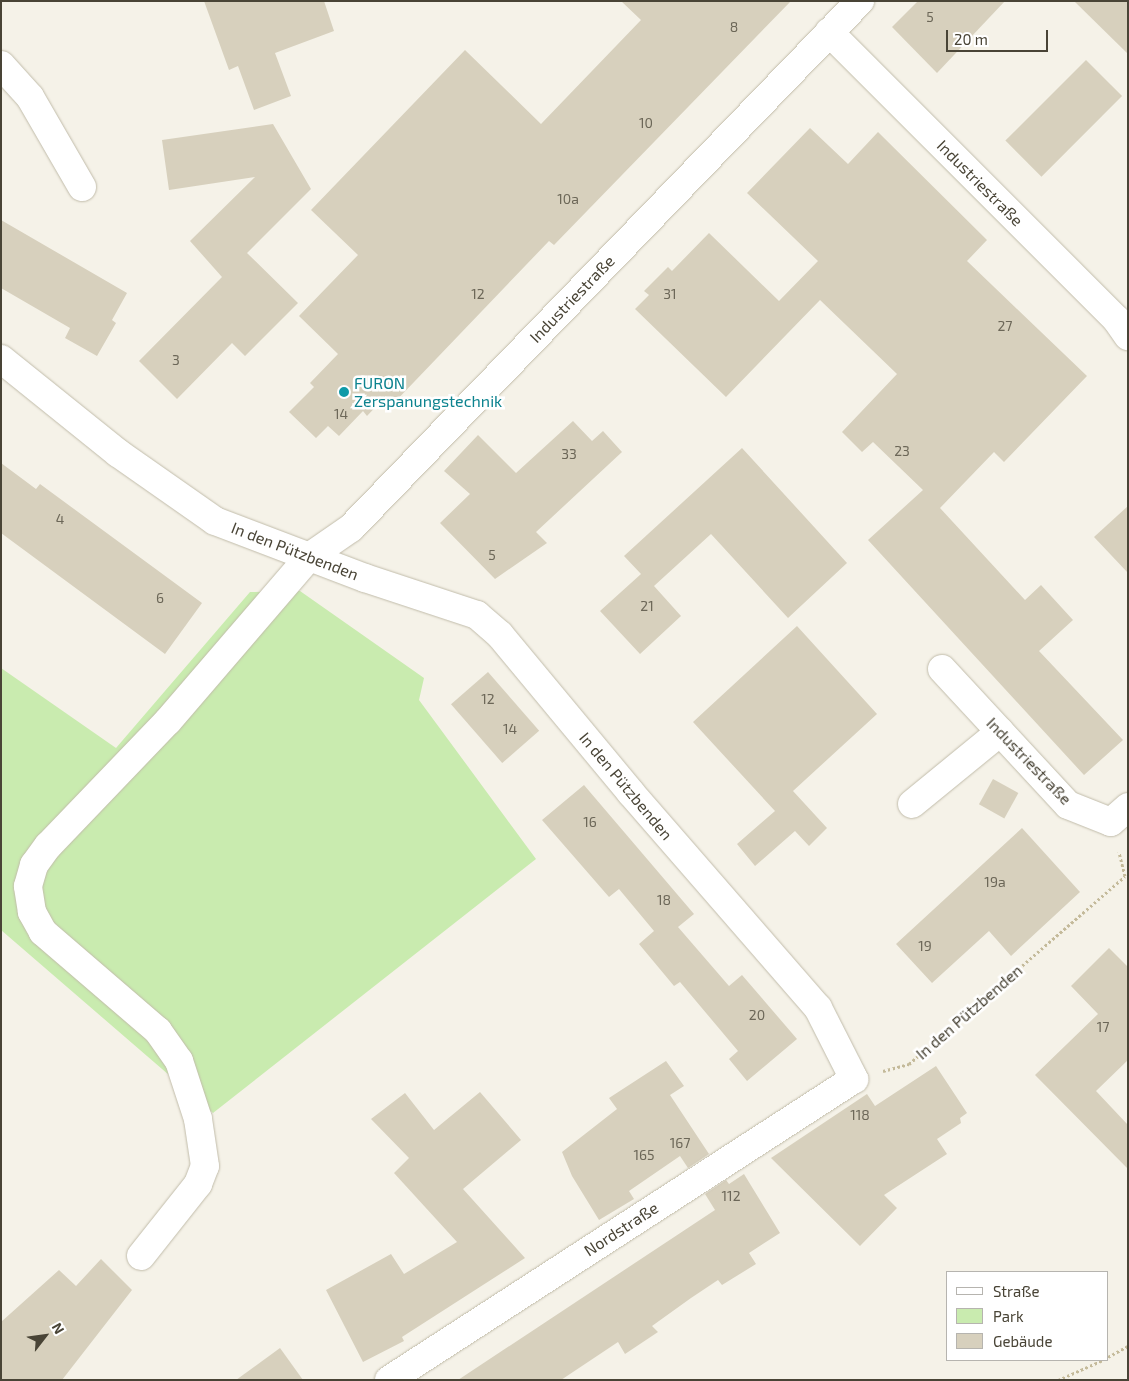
<!DOCTYPE html>
<html>
<head>
<meta charset="utf-8">
<style>
  body { margin:0 }
  #map { position:relative; width:1129px; height:1381px; overflow:hidden; background:#f5f2e8; font-family:"Exo 2",sans-serif }
  div>[style] { position:absolute }
  .green>* { inset:0; background:#c9ebaf }
  .building>* { inset:0; background:#d7d0bd; transform-origin:0 0 }
  .path>* { height:3px; margin-top:-1.5px; transform-origin:0; background:repeating-linear-gradient(90deg,#c4ba9a 0 2.5px,transparent 0 5px) }
  .roads { filter:drop-shadow(0 0 1px #c1bcaa) drop-shadow(0 0 1px #c1bcaa) }
  .minor>* { height:28px; margin:-14px; padding:0 14px; transform-origin:14px; border-radius:14px; background:#fff }
  .dots>* { width:14px; height:14px; translate:-50% -50%; box-sizing:border-box; border:2px solid #fff; border-radius:50% }
  span { translate:-50% -50%; white-space:nowrap; text-align:center; line-height:1.15; -webkit-text-stroke:5px #fff; paint-order:stroke }
  .number-label { font-size:14px; color:#6c6758 }
  .number-label span { -webkit-text-stroke-width:0 }
  .street-label { font-size:16px; color:#494436 }
  .culture-label { font-size:16px; color:#0d838f }
  .left { translate:0 -50%; text-align:left }
  .frame { position:absolute; inset:0; border:2px solid #494436; pointer-events:none }
  .legend { position:absolute; left:946px; top:1271px; width:162px; height:90px; box-sizing:border-box; background:#fff; border:1px solid #b6b4af; margin:0; padding:6px 9px; list-style:none; font-size:15px; color:#494436 }
  .legend li { display:flex; align-items:center; gap:10px; height:25px }
  .legend b { width:25px; border:1px solid #b6b4af }
  .north { position:absolute; left:20px; top:1311px; width:50px; height:50px; -webkit-text-stroke:4px #fff; paint-order:stroke; rotate:60deg; font-size:14px; font-weight:700; line-height:20px; text-align:center; color:#494436 }
  .north::after { content:''; display:block; margin:auto; width:18px; height:22px; background:#494436; clip-path:polygon(50% 0,100% 100%,50% 72%,0 100%) }
  .scale { position:absolute; left:946px; top:30px; width:102px; height:22px; box-sizing:border-box; border:2px solid #494436; border-top:0; padding-left:6px; font-size:15px; line-height:18px; white-space:nowrap; color:#494436; -webkit-text-stroke:4px #fff; paint-order:stroke }
</style>
</head>
<body>
<div id="map">
  <div class="green">
    <div style="clip-path:polygon(300px 591px,424px 678px,419px 700px,536px 859px,213px 1113px,1px 930px,1px 668px,116px 748px,250px 592px)"></div>
  </div>
  <div class="building">
    <div style="clip-path:polygon(204px 1px,324px 1px,334px 31px,275px 53px,291px 96px,254px 110px,238px 66px,229px 70px)"></div>
    <div style="clip-path:polygon(621px 1px,791px 1px,554px 245px,549px 241px,392px 405px,384px 398px,367px 416px,363px 411px,339px 436px,328px 426px,316px 438px,289px 412px,314px 387px,310px 383px,338px 354px,299px 316px,358px 255px,311px 210px,465px 50px,541px 124px,641px 20px)"></div>
    <div style="clip-path:polygon(918px 1px,1005px 1px,937px 73px,892px 27px)"></div>
    <div style="clip-path:polygon(1074px 1px,1128px 1px,1128px 54px)"></div>
    <div style="left:1086px;top:60px;width:51px;height:114px;rotate:45deg"></div>
    <div style="clip-path:polygon(273px 124px,311px 189px,247px 253px,298px 303px,245px 356px,232px 343px,177px 399px,139px 361px,222px 277px,190px 241px,255px 177px,169px 190px,162px 140px)"></div>
    <div style="clip-path:polygon(810px 128px,848px 164px,878px 132px,987px 240px,967px 261px,1087px 376px,1004px 462px,994px 452px,940px 508px,1025px 600px,1041px 585px,1073px 620px,1039px 651px,1123px 740px,1084px 775px,868px 540px,923px 490px,873px 442px,862px 452px,842px 432px,897px 374px,820px 300px,726px 397px,635px 309px,649px 295px,644px 291px,668px 267px,672px 271px,709px 233px,779px 301px,818px 261px,747px 193px)"></div>
    <div style="clip-path:polygon(1px 220px,127px 293px,112px 320px,116px 323px,97px 356px,65px 338px,70px 328px,1px 288px)"></div>
    <div style="clip-path:polygon(573px 421px,592px 441px,603px 431px,622px 452px,536px 532px,547px 543px,495px 579px,440px 523px,470px 494px,444px 471px,478px 435px,516px 473px)"></div>
    <div style="clip-path:polygon(742px 448px,847px 563px,788px 618px,711px 534px,654px 586px,681px 616px,640px 654px,600px 611px,641px 574px,624px 556px)"></div>
    <div style="clip-path:polygon(1px 463px,36px 489px,40px 484px,202px 603px,165px 654px,1px 533px)"></div>
    <div style="clip-path:polygon(1128px 506px,1128px 573px,1094px 537px)"></div>
    <div style="clip-path:polygon(797px 626px,877px 714px,793px 791px,827px 828px,809px 846px,795px 831px,755px 866px,737px 844px,775px 811px,693px 722px)"></div>
    <div style="left:488px;top:672px;width:78px;height:49px;rotate:49deg"></div>
    <div style="left:993px;top:779px;width:29px;height:29px;rotate:29deg"></div>
    <div style="clip-path:polygon(584px 785px,694px 914px,678px 927px,729px 986px,742px 975px,797px 1039px,747px 1081px,729px 1059px,738px 1051px,680px 982px,674px 986px,639px 944px,654px 931px,619px 889px,609px 897px,542px 820px)"></div>
    <div style="clip-path:polygon(1022px 828px,1080px 892px,1011px 956px,989px 931px,932px 983px,896px 944px)"></div>
    <div style="clip-path:polygon(1109px 948px,1128px 967px,1128px 1060px,1096px 1091px,1128px 1125px,1128px 1169px,1035px 1075px,1098px 1014px,1071px 986px)"></div>
    <div style="clip-path:polygon(666px 1061px,684px 1086px,670px 1095px,709px 1154px,688px 1168px,680px 1156px,629px 1191px,634px 1199px,599px 1220px,572px 1176px,562px 1152px,617px 1109px,609px 1098px)"></div>
    <div style="clip-path:polygon(936px 1066px,967px 1113px,960px 1118px,961px 1123px,937px 1139px,947px 1154px,884px 1195px,897px 1208px,860px 1246px,771px 1158px,867px 1094px,875px 1106px)"></div>
    <div style="clip-path:polygon(480px 1092px,521px 1140px,463px 1189px,525px 1258px,402px 1337px,404px 1341px,363px 1362px,326px 1290px,391px 1254px,404px 1274px,457px 1242px,394px 1173px,409px 1158px,371px 1119px,405px 1093px,434px 1130px)"></div>
    <div style="clip-path:polygon(744px 1174px,780px 1233px,749px 1253px,756px 1264px,722px 1285px,718px 1280px,691px 1298px,652px 1326px,658px 1332px,625px 1354px,618px 1342px,561px 1380px,458px 1380px,715px 1210px,705px 1194px,726px 1180px,729px 1184px)"></div>
    <div style="clip-path:polygon(101px 1259px,132px 1290px,62px 1380px,1px 1380px,1px 1322px,59px 1270px,76px 1286px)"></div>
    <div style="clip-path:polygon(280px 1348px,303px 1380px,236px 1380px)"></div>
  </div>
  <div class="path">
    <div style="left:883px;top:1071px;width:27px;rotate:-15deg"></div>
    <div style="left:909px;top:1064px;width:286px;rotate:-41deg"></div>
    <div style="left:1125px;top:876px;width:25px;rotate:-104deg"></div>
    <div style="left:1108px;top:1357px;width:23px;rotate:-29deg"></div>
    <div style="left:1058px;top:1380px;width:49px;rotate:-24deg"></div>
  </div>
  <div class="roads">
    <div class="minor">
      <div style="left:829px;top:32px;width:406px;rotate:45deg"></div>
      <div style="left:1116px;top:319px;width:21px;rotate:55deg"></div>
      <div style="left:1px;top:65px;width:43px;rotate:47.8deg"></div>
      <div style="left:30px;top:97px;width:104px;rotate:60deg"></div>
      <div style="left:1px;top:359px;width:150px;rotate:38.8deg"></div>
      <div style="left:118px;top:453px;width:118px;rotate:35deg"></div>
      <div style="left:215px;top:521px;width:160px;rotate:20.8deg"></div>
      <div style="left:365px;top:578px;width:118px;rotate:18.3deg"></div>
      <div style="left:477px;top:615px;width:30px;rotate:41deg"></div>
      <div style="left:500px;top:635px;width:205px;rotate:50.3deg"></div>
      <div style="left:631px;top:793px;width:285px;rotate:49deg"></div>
      <div style="left:818px;top:1008px;width:80px;rotate:63.1deg"></div>
      <div style="left:854px;top:1079px;width:554px;rotate:147.08deg"></div>
      <div style="left:942px;top:669px;width:185px;rotate:47.2deg"></div>
      <div style="left:1068px;top:805px;width:46px;rotate:21.6deg"></div>
      <div style="left:1111px;top:822px;width:23px;rotate:-41deg"></div>
      <div style="left:912px;top:804px;width:114px;rotate:-39.3deg"></div>
      <div style="left:141px;top:1256px;width:92px;rotate:-51.6deg"></div>
      <div style="left:198px;top:1184px;width:19px;rotate:-69deg"></div>
      <div style="left:205px;top:1166px;width:48px;rotate:-98.5deg"></div>
      <div style="left:198px;top:1119px;width:61px;rotate:-108.1deg"></div>
      <div style="left:179px;top:1061px;width:37px;rotate:-125deg"></div>
      <div style="left:158px;top:1031px;width:152px;rotate:-139.3deg"></div>
      <div style="left:43px;top:932px;width:23px;rotate:-119deg"></div>
      <div style="left:32px;top:912px;width:26px;rotate:-99deg"></div>
      <div style="left:28px;top:886px;width:22px;rotate:-74deg"></div>
      <div style="left:34px;top:865px;width:24px;rotate:-54deg"></div>
      <div style="left:48px;top:846px;width:173px;rotate:-46.2deg"></div>
      <div style="left:168px;top:721px;width:216px;rotate:-49.3deg"></div>
      <div style="left:309px;top:557px;width:51px;rotate:-34.6deg"></div>
      <div style="left:351px;top:528px;width:733px;rotate:-46deg"></div>
    </div>
  </div>
  <div class="dots">
    <div style="left:344px;top:392px;background:#0f9aa8"></div>
  </div>
  <div class="number-label">
    <span style="left:930px;top:17px">5</span>
    <span style="left:734px;top:27px">8</span>
    <span style="left:646px;top:123px">10</span>
    <span style="left:568px;top:199px">10a</span>
    <span style="left:478px;top:294px">12</span>
    <span style="left:670px;top:294px">31</span>
    <span style="left:1005px;top:326px">27</span>
    <span style="left:176px;top:360px">3</span>
    <span style="left:341px;top:414px">14</span>
    <span style="left:902px;top:451px">23</span>
    <span style="left:569px;top:454px">33</span>
    <span style="left:60px;top:519px">4</span>
    <span style="left:492px;top:555px">5</span>
    <span style="left:160px;top:598px">6</span>
    <span style="left:647px;top:606px">21</span>
    <span style="left:488px;top:699px">12</span>
    <span style="left:510px;top:729px">14</span>
    <span style="left:590px;top:822px">16</span>
    <span style="left:995px;top:882px">19a</span>
    <span style="left:664px;top:900px">18</span>
    <span style="left:925px;top:946px">19</span>
    <span style="left:757px;top:1015px">20</span>
    <span style="left:1103px;top:1027px">17</span>
    <span style="left:860px;top:1115px">118</span>
    <span style="left:680px;top:1143px">167</span>
    <span style="left:644px;top:1155px">165</span>
    <span style="left:731px;top:1196px">112</span>
  </div>
  <div class="street-label">
    <span style="left:980px;top:183px;rotate:45deg">Industriestraße</span>
    <span style="left:572px;top:299px;rotate:-46deg">Industriestraße</span>
    <span style="left:295px;top:551px;rotate:21deg">In den Pützbenden</span>
    <span style="left:1029px;top:761px;rotate:46deg">Industriestraße</span>
    <span style="left:626px;top:786px;rotate:50deg">In den Pützbenden</span>
    <span style="left:969px;top:1012px;rotate:-41deg">In den Pützbenden</span>
    <span style="left:621px;top:1229px;rotate:-33deg">Nordstraße</span>
  </div>
  <div class="culture-label">
    <span class="left" style="left:354px;top:392px">FURON<br>Zerspanungstechnik</span>
  </div>
  <div class="frame"></div>
  <ul class="legend">
  <li><b style="height:6px;background:#fff"></b>Straße</li>
  <li><b style="height:14px;background:#c9ebaf"></b>Park</li>
  <li><b style="height:14px;background:#d7d0bd"></b>Gebäude</li>
  </ul>
  <div class="north">N</div>
  <div class="scale">20 m</div>
</div>
</body>
</html>
